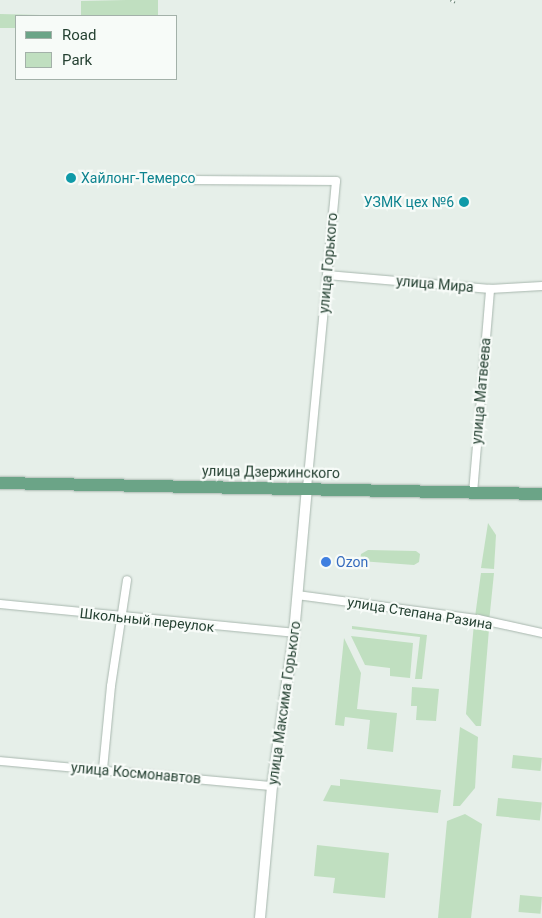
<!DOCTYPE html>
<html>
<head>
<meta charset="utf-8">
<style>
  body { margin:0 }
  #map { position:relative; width:542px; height:918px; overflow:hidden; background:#e6efe9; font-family:Roboto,sans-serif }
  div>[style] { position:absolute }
  .green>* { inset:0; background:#c0dfc0; transform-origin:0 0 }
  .roads { filter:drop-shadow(0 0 1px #a8b7ae) drop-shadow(0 0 1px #a8b7ae) }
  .minor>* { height:8px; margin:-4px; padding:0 4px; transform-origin:4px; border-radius:4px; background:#fff }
  .tertiary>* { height:10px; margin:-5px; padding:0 5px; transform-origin:5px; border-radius:5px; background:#fff }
  .primary>* { height:12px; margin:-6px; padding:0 6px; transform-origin:6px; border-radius:6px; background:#6ba487 }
  .rail>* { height:4.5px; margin-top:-2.25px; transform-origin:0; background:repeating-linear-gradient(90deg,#f7fbf8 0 8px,#607c6d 0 16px); box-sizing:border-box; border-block:1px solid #607c6d }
  .dots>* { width:14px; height:14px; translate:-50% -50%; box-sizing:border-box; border:2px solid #f7fbf8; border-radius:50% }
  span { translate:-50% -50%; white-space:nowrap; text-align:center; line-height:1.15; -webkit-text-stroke:4.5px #f7fbf8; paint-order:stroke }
  .culture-label { font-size:14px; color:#0d838f }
  .left { translate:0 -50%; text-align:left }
  .right { translate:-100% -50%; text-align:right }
  .street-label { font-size:14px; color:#254132 }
  .shop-label { font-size:14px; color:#366cbe }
  .legend { position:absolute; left:15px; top:15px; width:162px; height:65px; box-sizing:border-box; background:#f7fbf8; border:1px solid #a3b1a9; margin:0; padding:6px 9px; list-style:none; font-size:15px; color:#254132 }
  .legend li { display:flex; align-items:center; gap:10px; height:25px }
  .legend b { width:25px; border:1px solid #a3b1a9 }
</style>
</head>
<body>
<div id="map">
  <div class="green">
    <div style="clip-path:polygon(126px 0,158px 0,158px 16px,16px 16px,16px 28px,0 28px,0 14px,81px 16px,81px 1px)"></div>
    <div style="clip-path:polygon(488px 523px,496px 535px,494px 569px,481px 568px)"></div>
    <div style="clip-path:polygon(368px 550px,416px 551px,420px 554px,419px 562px,414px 565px,360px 561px,361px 554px)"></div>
    <div style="clip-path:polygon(481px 573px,494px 573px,489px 622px,475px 617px)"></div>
    <div style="clip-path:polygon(474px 623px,489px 629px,481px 726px,476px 726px,466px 714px)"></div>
    <div style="clip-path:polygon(352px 626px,427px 635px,422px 679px,415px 679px,420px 637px,352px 629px)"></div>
    <div style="clip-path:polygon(351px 636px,413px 643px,410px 678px,390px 676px,390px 668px,365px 665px)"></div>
    <div style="clip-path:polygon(344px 638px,361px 673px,357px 709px,397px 713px,393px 752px,367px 749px,370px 720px,345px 717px,344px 726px,335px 725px)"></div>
    <div style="clip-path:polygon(412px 687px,439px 689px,436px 721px,416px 720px,417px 706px,411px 706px)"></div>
    <div style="clip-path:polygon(460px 727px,478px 737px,475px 788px,460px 806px,453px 806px)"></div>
    <div style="left:513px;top:755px;width:29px;height:13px;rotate:6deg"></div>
    <div style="clip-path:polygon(340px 779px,441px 790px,438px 813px,323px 801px,331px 785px,340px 786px)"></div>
    <div style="left:498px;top:798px;width:44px;height:18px;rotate:6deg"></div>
    <div style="clip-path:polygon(465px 814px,482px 824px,471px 918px,438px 918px,447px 821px)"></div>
    <div style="clip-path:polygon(317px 845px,389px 853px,385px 898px,333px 893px,335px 878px,314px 876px)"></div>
    <div style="left:520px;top:895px;width:22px;height:17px;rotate:5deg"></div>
  </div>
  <div class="roads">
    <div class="minor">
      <div style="left:193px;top:180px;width:143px;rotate:0.4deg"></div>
      <div style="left:336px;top:181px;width:307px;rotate:95.4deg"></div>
      <div style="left:327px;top:275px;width:164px;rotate:4.9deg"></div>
      <div style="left:490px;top:289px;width:52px;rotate:-3.3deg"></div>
      <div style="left:473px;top:493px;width:205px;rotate:-85.2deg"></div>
      <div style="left:297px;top:595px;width:183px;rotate:7.6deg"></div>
      <div style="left:478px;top:619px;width:66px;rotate:12.3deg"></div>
      <div style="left:0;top:604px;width:295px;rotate:5.6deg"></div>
      <div style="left:0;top:761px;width:273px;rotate:5.3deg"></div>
      <div style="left:103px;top:769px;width:83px;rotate:-84.5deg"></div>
      <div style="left:111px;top:686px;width:107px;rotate:-81.4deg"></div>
    </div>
    <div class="tertiary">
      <div style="left:260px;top:918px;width:133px;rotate:-84.8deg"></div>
      <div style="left:272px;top:786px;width:155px;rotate:-81.8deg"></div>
      <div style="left:294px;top:633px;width:147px;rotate:-84.9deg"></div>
    </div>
    <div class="primary">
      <div style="left:0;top:483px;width:542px;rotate:1.16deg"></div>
    </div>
  </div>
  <div class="rail">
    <div style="left:452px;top:2px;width:2px;rotate:-63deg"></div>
  </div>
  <div class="dots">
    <div style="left:71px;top:178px;background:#0f9aa8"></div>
    <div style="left:464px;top:202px;background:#0f9aa8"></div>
    <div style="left:326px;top:562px;background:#3f7fe0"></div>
  </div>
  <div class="culture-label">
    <span class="left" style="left:81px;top:178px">Хайлонг-Темерсо</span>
    <span class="right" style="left:454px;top:202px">УЗМК цех №6</span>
  </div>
  <div class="street-label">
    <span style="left:328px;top:263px;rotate:-85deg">улица Горького</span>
    <span style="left:435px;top:284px;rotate:5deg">улица Мира</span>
    <span style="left:481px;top:391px;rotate:-85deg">улица Матвеева</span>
    <span style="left:271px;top:472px;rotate:1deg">улица Дзержинского</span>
    <span style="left:420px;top:613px;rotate:9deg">улица Степана Разина</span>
    <span style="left:147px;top:620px;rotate:6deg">Школьный переулок</span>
    <span style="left:284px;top:703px;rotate:-82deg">улица Максима Горького</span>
    <span style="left:136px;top:773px;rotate:5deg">улица Космонавтов</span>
  </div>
  <div class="shop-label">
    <span class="left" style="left:336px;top:562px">Ozon</span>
  </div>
  <ul class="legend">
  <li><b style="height:6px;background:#6ba487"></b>Road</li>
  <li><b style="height:14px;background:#c0dfc0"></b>Park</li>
  </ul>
</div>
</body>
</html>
